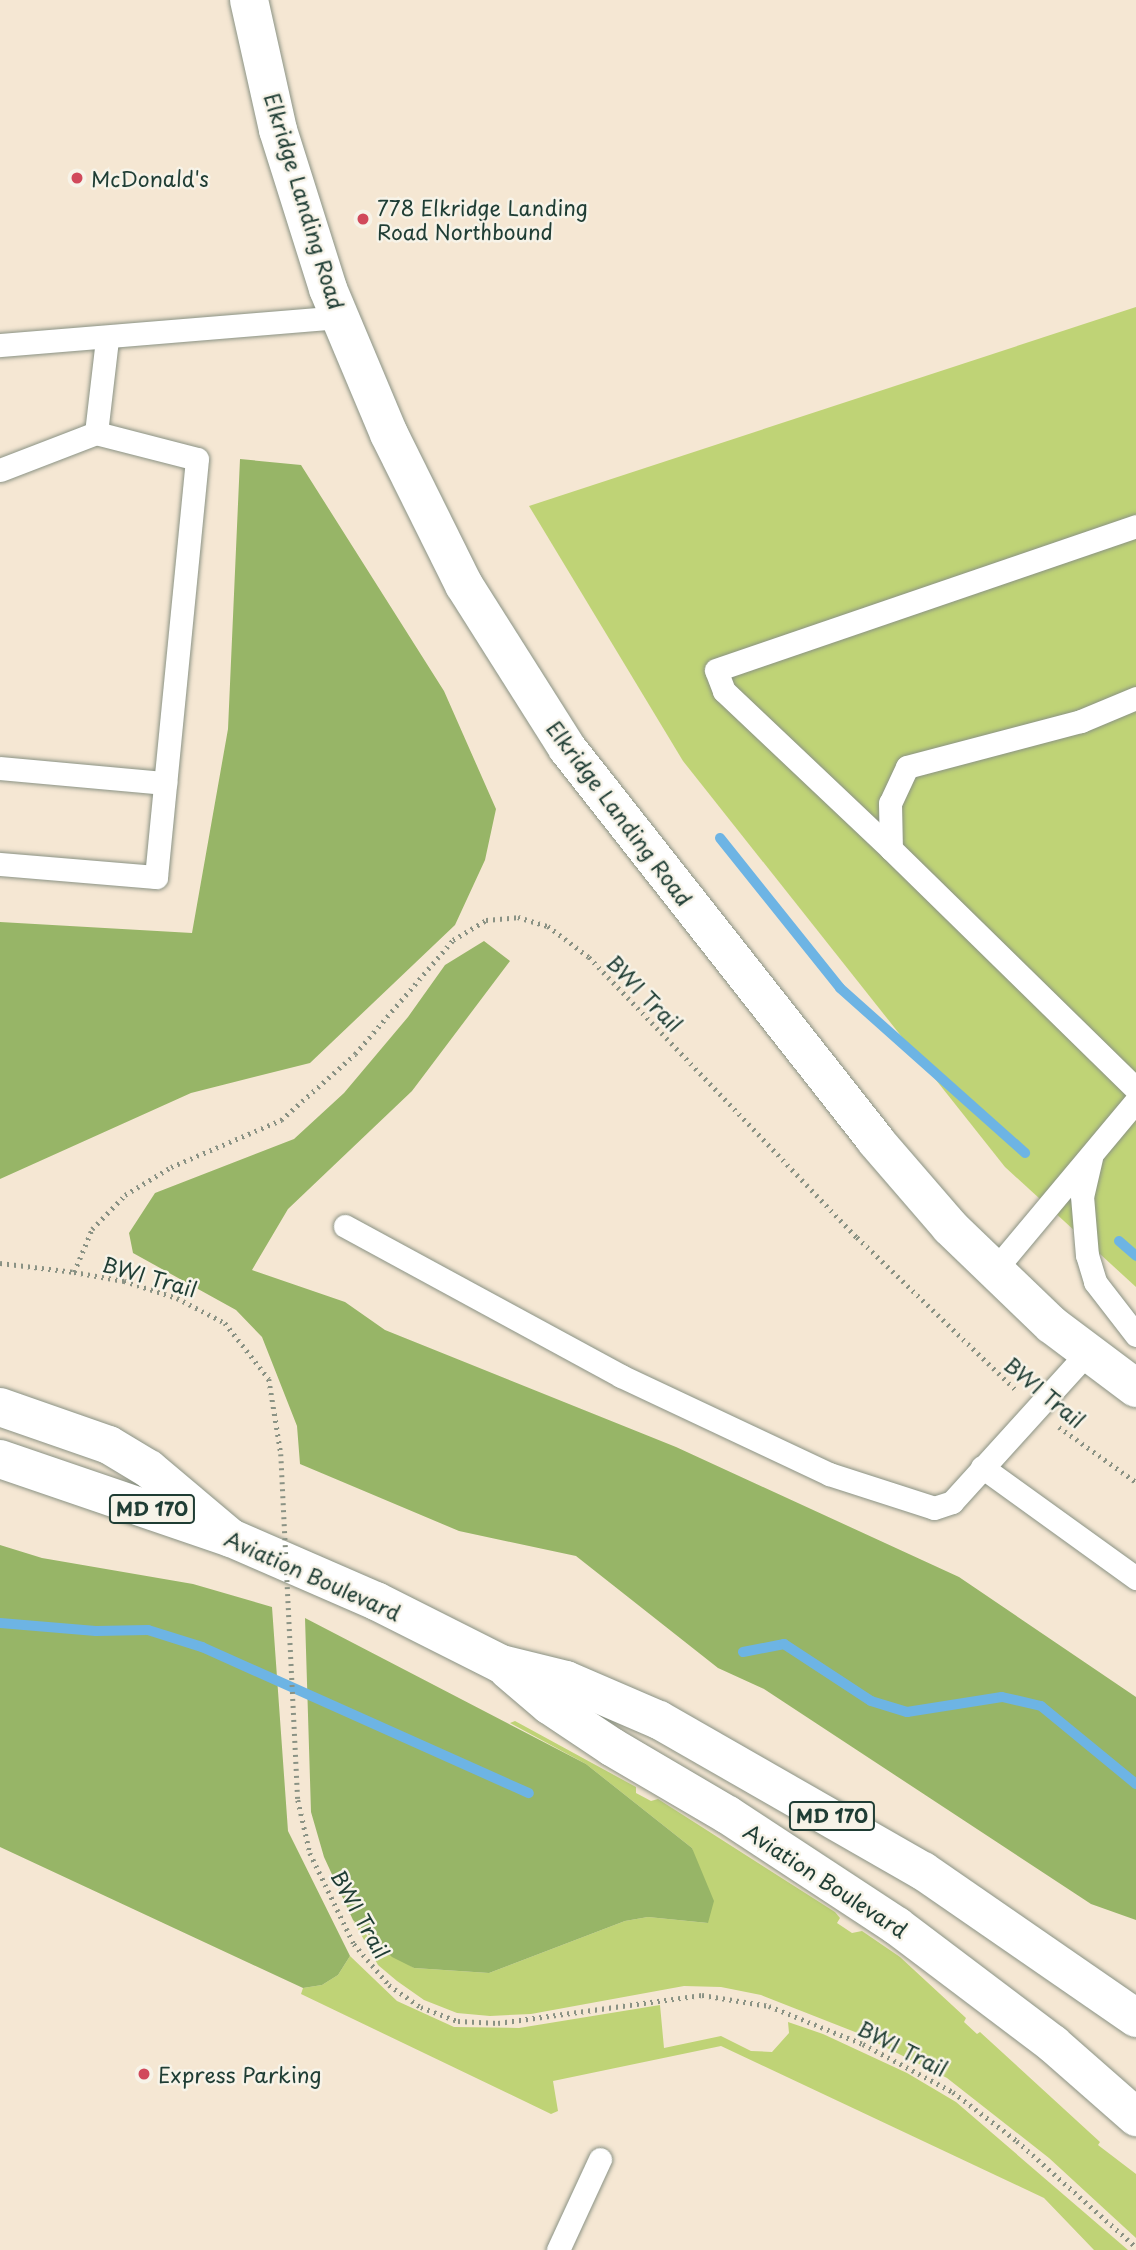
<!DOCTYPE html>
<html>
<head>
<meta charset="utf-8">
<style>
  body { margin:0 }
  #map { position:relative; width:1136px; height:2250px; overflow:hidden; background:#f5e7d3; font-family:"Playpen Sans",sans-serif }
  div>[style] { position:absolute }
  .green>* { inset:0; background:#bfd376 }
  .forest>* { inset:0; background:#97b567 }
  .stream>* { height:10px; margin:-5px; padding:0 5px; transform-origin:5px; border-radius:5px; background:#6db4e4 }
  .path>* { height:4.5px; margin-top:-2.25px; transform-origin:0; background:repeating-linear-gradient(90deg,#8a9284 0 2px,transparent 0 7px) }
  .roads { filter:drop-shadow(0 0 2px #8a9284) drop-shadow(0 0 2px #8a9284) }
  .service>* { height:23px; margin:-11.5px; padding:0 11.5px; transform-origin:11.5px; border-radius:11.5px; background:#fff }
  .secondary>* { height:38px; margin:-19px; padding:0 19px; transform-origin:19px; border-radius:19px; background:#fff }
  .primary>* { height:38px; margin:-19px; padding:0 19px; transform-origin:19px; border-radius:19px; background:#fff }
  .motorway>* { height:38px; margin:-19px; padding:0 19px; transform-origin:19px; border-radius:19px; background:#fff }
  .path-bridge>* { height:4.5px; margin-top:-2.25px; transform-origin:0; background:repeating-linear-gradient(90deg,#8a9284 0 2px,transparent 0 7px) }
  .dots>* { width:19px; height:19px; translate:-50% -50%; box-sizing:border-box; border:4px solid #f7f3e8; border-radius:50% }
  span { translate:-50% -50%; white-space:nowrap; text-align:center; line-height:1.15; -webkit-text-stroke:5px #f7f3e8; paint-order:stroke }
  .shield-label span { padding:2px 5px; background:#f7f3e8; border:2px solid; border-radius:5px; -webkit-text-stroke-width:0 }
  .shield-label { font-size:19px; color:#1f3d34; font-weight:700 }
  .poi-label { font-size:21px; color:#1f3d34 }
  .left { translate:0 -50%; text-align:left }
  .street-label { font-size:21px; color:#1f3d34 }
</style>
</head>
<body>
<div id="map">
  <div class="green">
    <div style="clip-path:polygon(1136px 307px,1136px 1287px,1005px 1167px,683px 761px,529px 506px)"></div>
    <div style="clip-path:polygon(515px 1721px,636px 1787px,636px 1793px,651px 1801px,658px 1799px,835px 1912px,840px 1918px,837px 1923px,852px 1933px,862px 1931px,900px 1957px,966px 2018px,964px 2022px,977px 2034px,980px 2032px,1100px 2142px,1098px 2145px,1136px 2174px,1136px 2238px,1049px 2158px,947px 2078px,855px 2032px,761px 1995px,721px 1987px,684px 1986px,531px 2014px,490px 2016px,457px 2013px,424px 2000px,397px 1981px,378px 1965px,353px 1920px,373px 1942px,414px 1968px,489px 1973px,625px 1921px,648px 1917px,708px 1923px,692px 1848px,586px 1764px,510px 1723px)"></div>
    <div style="clip-path:polygon(350px 1956px,397px 2001px,454px 2027px,519px 2028px,660px 2005px,664px 2048px,721px 2036px,751px 2051px,772px 2052px,789px 2033px,788px 2022px,823px 2034px,907px 2073px,956px 2102px,1128px 2250px,1094px 2250px,1044px 2198px,721px 2046px,553px 2081px,558px 2111px,551px 2114px,301px 1994px,303px 1988px,322px 1985px,338px 1975px)"></div>
  </div>
  <div class="forest">
    <div style="clip-path:polygon(240px 459px,301px 465px,444px 691px,496px 809px,485px 860px,455px 925px,310px 1063px,191px 1093px,0 1179px,0 922px,192px 933px,228px 729px)"></div>
    <div style="clip-path:polygon(484px 941px,510px 961px,412px 1091px,288px 1209px,252px 1270px,345px 1302px,385px 1330px,676px 1447px,959px 1577px,1136px 1697px,1136px 1920px,1091px 1904px,764px 1689px,718px 1668px,576px 1556px,459px 1531px,300px 1464px,297px 1426px,262px 1337px,236px 1310px,133px 1253px,129px 1233px,155px 1193px,294px 1139px,344px 1093px,408px 1017px,445px 965px)"></div>
    <div style="clip-path:polygon(0 1545px,42px 1558px,193px 1584px,272px 1607px,288px 1831px,350px 1956px,338px 1975px,322px 1985px,303px 1988px,0 1847px)"></div>
    <div style="clip-path:polygon(305px 1618px,586px 1764px,692px 1848px,714px 1901px,708px 1923px,648px 1917px,625px 1921px,489px 1973px,414px 1968px,392px 1957px,353px 1920px,324px 1857px,311px 1812px)"></div>
  </div>
  <div class="stream">
    <div style="left:720px;top:838px;width:192px;rotate:51.3deg"></div>
    <div style="left:840px;top:988px;width:248px;rotate:41.7deg"></div>
    <div style="left:1119px;top:1241px;width:23px;rotate:41deg"></div>
    <div style="left:0;top:1623px;width:96px;rotate:4.8deg"></div>
    <div style="left:96px;top:1631px;width:52px;rotate:-1.1deg"></div>
    <div style="left:148px;top:1630px;width:57px;rotate:17.5deg"></div>
    <div style="left:202px;top:1647px;width:358px;rotate:24.1deg"></div>
    <div style="left:743px;top:1652px;width:42px;rotate:-11deg"></div>
    <div style="left:784px;top:1644px;width:104px;rotate:33.2deg"></div>
    <div style="left:871px;top:1701px;width:38px;rotate:17deg"></div>
    <div style="left:907px;top:1712px;width:96px;rotate:-9deg"></div>
    <div style="left:1002px;top:1697px;width:40px;rotate:13deg"></div>
    <div style="left:1041px;top:1706px;width:123px;rotate:39.4deg"></div>
  </div>
  <div class="path">
    <div style="left:0;top:1263px;width:75px;rotate:6.9deg"></div>
    <div style="left:74px;top:1272px;width:47px;rotate:-67.3deg"></div>
    <div style="left:92px;top:1229px;width:47px;rotate:-45.9deg"></div>
    <div style="left:125px;top:1195px;width:54px;rotate:-31.3deg"></div>
    <div style="left:171px;top:1167px;width:120px;rotate:-23.1deg"></div>
    <div style="left:281px;top:1120px;width:99px;rotate:-41.7deg"></div>
    <div style="left:355px;top:1054px;width:150px;rotate:-49.3deg"></div>
    <div style="left:453px;top:940px;width:39px;rotate:-31deg"></div>
    <div style="left:486px;top:920px;width:32px;rotate:-5deg"></div>
    <div style="left:518px;top:917px;width:31px;rotate:17deg"></div>
    <div style="left:548px;top:926px;width:51px;rotate:37.1deg"></div>
    <div style="left:589px;top:957px;width:388px;rotate:46.3deg"></div>
    <div style="left:857px;top:1237px;width:219px;rotate:43.9deg"></div>
    <div style="left:74px;top:1272px;width:51px;rotate:10.2deg"></div>
    <div style="left:124px;top:1281px;width:56px;rotate:17.8deg"></div>
    <div style="left:177px;top:1298px;width:54px;rotate:27.5deg"></div>
    <div style="left:225px;top:1323px;width:71px;rotate:51.8deg"></div>
    <div style="left:269px;top:1379px;width:76px;rotate:80.9deg"></div>
    <div style="left:1059px;top:1427px;width:95px;rotate:35.5deg"></div>
    <div style="left:298px;top:1800px;width:54px;rotate:77.2deg"></div>
    <div style="left:310px;top:1853px;width:101px;rotate:64.2deg"></div>
    <div style="left:354px;top:1944px;width:54px;rotate:49.5deg"></div>
    <div style="left:389px;top:1985px;width:39px;rotate:35deg"></div>
    <div style="left:421px;top:2007px;width:40px;rotate:21deg"></div>
    <div style="left:458px;top:2021px;width:40px;rotate:2.9deg"></div>
    <div style="left:498px;top:2023px;width:206px;rotate:-7.8deg"></div>
    <div style="left:702px;top:1995px;width:68px;rotate:9.3deg"></div>
    <div style="left:769px;top:2006px;width:101px;rotate:22deg"></div>
    <div style="left:863px;top:2044px;width:102px;rotate:28.1deg"></div>
    <div style="left:953px;top:2092px;width:81px;rotate:37.4deg"></div>
    <div style="left:1017px;top:2141px;width:159px;rotate:41.7deg"></div>
  </div>
  <div class="roads">
    <div class="service">
      <div style="left:0;top:345px;width:341px;rotate:-4.7deg"></div>
      <div style="left:96px;top:433px;width:95px;rotate:-83.3deg"></div>
      <div style="left:0;top:470px;width:103px;rotate:-21.1deg"></div>
      <div style="left:96px;top:433px;width:104px;rotate:14.4deg"></div>
      <div style="left:197px;top:459px;width:420px;rotate:95.6deg"></div>
      <div style="left:156px;top:877px;width:157px;rotate:-175.2deg"></div>
      <div style="left:1136px;top:698px;width:60px;rotate:157.3deg"></div>
      <div style="left:1081px;top:721px;width:180px;rotate:165.2deg"></div>
      <div style="left:907px;top:767px;width:40px;rotate:115deg"></div>
      <div style="left:890px;top:803px;width:46px;rotate:88.8deg"></div>
      <div style="left:891px;top:849px;width:343px;rotate:44.4deg"></div>
      <div style="left:0;top:768px;width:166px;rotate:5.2deg"></div>
      <div style="left:891px;top:849px;width:230px;rotate:-136.6deg"></div>
      <div style="left:724px;top:691px;width:22px;rotate:-111deg"></div>
      <div style="left:716px;top:670px;width:444px;rotate:-18.9deg"></div>
      <div style="left:1091px;top:1158px;width:39px;rotate:103deg"></div>
      <div style="left:1082px;top:1196px;width:59px;rotate:85.2deg"></div>
      <div style="left:1087px;top:1255px;width:28px;rotate:73deg"></div>
      <div style="left:1095px;top:1282px;width:67px;rotate:52.3deg"></div>
      <div style="left:345px;top:1226px;width:314px;rotate:28.5deg"></div>
      <div style="left:621px;top:1376px;width:230px;rotate:25.2deg"></div>
      <div style="left:829px;top:1474px;width:110px;rotate:17.9deg"></div>
      <div style="left:934px;top:1508px;width:19px;rotate:-18deg"></div>
      <div style="left:952px;top:1502px;width:201px;rotate:-47.8deg"></div>
      <div style="left:993px;top:1272px;width:223px;rotate:-50.1deg"></div>
      <div style="left:982px;top:1467px;width:190px;rotate:35.8deg"></div>
      <div style="left:558px;top:2250px;width:100px;rotate:-65.2deg"></div>
    </div>
    <div class="secondary">
      <div style="left:249px;top:0;width:133px;rotate:77.4deg"></div>
      <div style="left:278px;top:130px;width:167px;rotate:72.5deg"></div>
      <div style="left:328px;top:289px;width:157px;rotate:67.2deg"></div>
      <div style="left:389px;top:434px;width:169px;rotate:63.6deg"></div>
      <div style="left:464px;top:585px;width:193px;rotate:57.7deg"></div>
      <div style="left:567px;top:748px;width:499px;rotate:51.8deg"></div>
      <div style="left:875px;top:1140px;width:115px;rotate:49.2deg"></div>
      <div style="left:950px;top:1227px;width:141px;rotate:43.9deg"></div>
      <div style="left:1052px;top:1325px;width:105px;rotate:36.9deg"></div>
    </div>
    <div class="primary">
      <div style="left:0;top:1459px;width:244px;rotate:18.9deg"></div>
      <div style="left:231px;top:1538px;width:158px;rotate:23.5deg"></div>
      <div style="left:376px;top:1601px;width:140px;rotate:26.7deg"></div>
      <div style="left:501px;top:1664px;width:67px;rotate:13.8deg"></div>
      <div style="left:566px;top:1680px;width:101px;rotate:23.3deg"></div>
      <div style="left:659px;top:1720px;width:304px;rotate:29.8deg"></div>
      <div style="left:923px;top:1871px;width:259px;rotate:34.6deg"></div>
      <div style="left:508px;top:1670px;width:54px;rotate:40.5deg"></div>
      <div style="left:549px;top:1705px;width:76px;rotate:33.7deg"></div>
      <div style="left:612px;top:1747px;width:134px;rotate:30.4deg"></div>
      <div style="left:728px;top:1815px;width:202px;rotate:33.3deg"></div>
      <div style="left:897px;top:1926px;width:196px;rotate:37.1deg"></div>
      <div style="left:1053px;top:2044px;width:111px;rotate:41.3deg"></div>
    </div>
    <div class="motorway">
      <div style="left:0;top:1407px;width:115px;rotate:19.2deg"></div>
      <div style="left:109px;top:1445px;width:47px;rotate:31deg"></div>
      <div style="left:149px;top:1469px;width:107px;rotate:40.1deg"></div>
    </div>
  </div>
  <div class="path-bridge">
    <div style="left:281px;top:1454px;width:346px;rotate:87.2deg"></div>
  </div>
  <div class="dots">
    <div style="left:77px;top:178px;background:#d1495b"></div>
    <div style="left:363px;top:219px;background:#d1495b"></div>
    <div style="left:144px;top:2074px;background:#d1495b"></div>
  </div>
  <div class="shield-label">
    <span style="left:152px;top:1509px">MD 170</span>
    <span style="left:832px;top:1816px">MD 170</span>
  </div>
  <div class="poi-label">
    <span class="left" style="left:91px;top:178px">McDonald's</span>
    <span class="left" style="left:377px;top:219px">778 Elkridge Landing<br>Road Northbound</span>
    <span class="left" style="left:158px;top:2074px">Express Parking</span>
  </div>
  <div class="street-label">
    <span style="left:305px;top:201px;rotate:73deg">Elkridge Landing Road</span>
    <span style="left:620px;top:813px;rotate:53deg">Elkridge Landing Road</span>
    <span style="left:645px;top:993px;rotate:46deg">BWI Trail</span>
    <span style="left:150px;top:1276px;rotate:16deg">BWI Trail</span>
    <span style="left:1045px;top:1392px;rotate:40deg">BWI Trail</span>
    <span style="left:313px;top:1575px;rotate:24deg">Aviation Boulevard</span>
    <span style="left:826px;top:1880px;rotate:33deg">Aviation Boulevard</span>
    <span style="left:361px;top:1914px;rotate:61deg">BWI Trail</span>
    <span style="left:903px;top:2048px;rotate:27deg">BWI Trail</span>
  </div>
</div>
</body>
</html>
